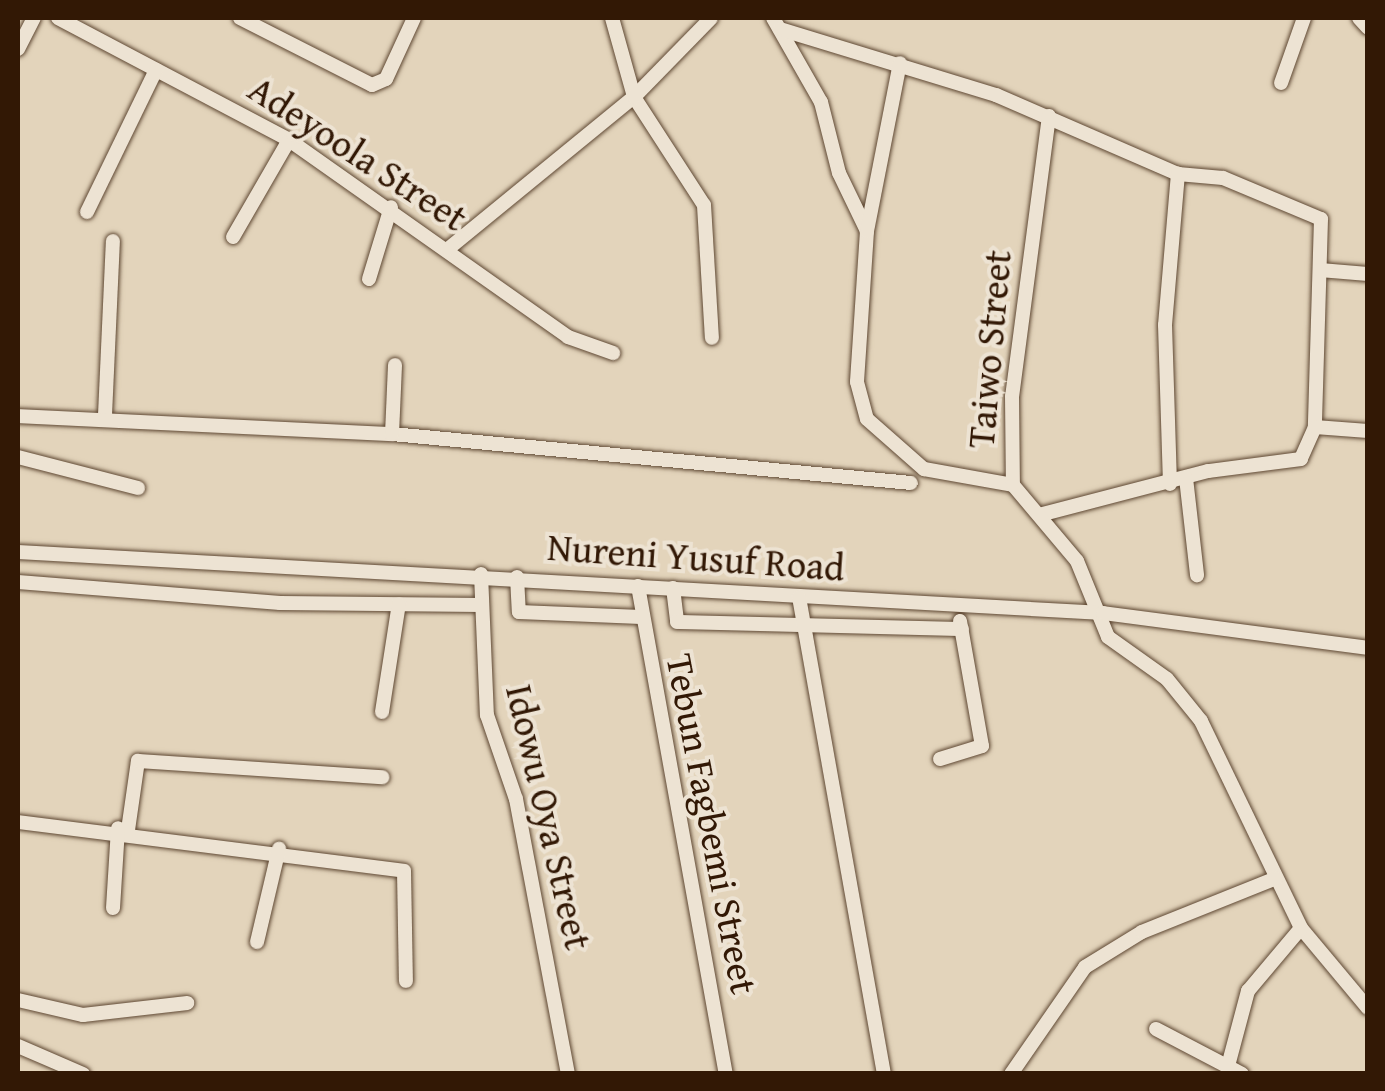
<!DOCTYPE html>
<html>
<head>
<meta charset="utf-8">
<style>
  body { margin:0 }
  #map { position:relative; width:1385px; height:1091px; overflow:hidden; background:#e3d4bb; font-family:"Gentium Book Plus",serif }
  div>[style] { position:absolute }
  .roads { filter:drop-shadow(0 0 2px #5e4732) drop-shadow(0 0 2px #5e4732) }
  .minor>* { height:14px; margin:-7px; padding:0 7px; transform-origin:7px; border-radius:7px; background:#ede3d3 }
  span { translate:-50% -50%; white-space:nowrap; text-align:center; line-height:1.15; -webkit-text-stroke:8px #ede3d3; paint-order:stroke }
  .street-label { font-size:38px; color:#321805 }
  .frame { position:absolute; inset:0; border:20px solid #321805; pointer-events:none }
</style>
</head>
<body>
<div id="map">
  <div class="roads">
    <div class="minor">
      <div style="left:58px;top:18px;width:261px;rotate:27.8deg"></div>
      <div style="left:289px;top:140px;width:342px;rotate:35.2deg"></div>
      <div style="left:568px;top:337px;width:48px;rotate:19.6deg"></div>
      <div style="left:240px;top:18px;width:148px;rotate:26.9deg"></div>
      <div style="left:372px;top:85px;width:15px;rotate:-23deg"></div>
      <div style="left:386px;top:79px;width:67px;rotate:-65.3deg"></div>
      <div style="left:612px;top:18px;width:82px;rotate:74.4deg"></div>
      <div style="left:634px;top:97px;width:129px;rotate:57.1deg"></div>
      <div style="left:704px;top:205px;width:133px;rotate:86.6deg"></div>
      <div style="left:773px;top:18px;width:97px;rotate:60.3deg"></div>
      <div style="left:821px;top:102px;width:73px;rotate:75.8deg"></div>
      <div style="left:839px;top:173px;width:64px;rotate:64.2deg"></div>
      <div style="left:867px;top:231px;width:151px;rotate:93.8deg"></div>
      <div style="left:857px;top:382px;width:38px;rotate:75deg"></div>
      <div style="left:867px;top:419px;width:76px;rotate:41.3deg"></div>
      <div style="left:924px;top:469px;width:90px;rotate:10.2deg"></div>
      <div style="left:1359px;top:18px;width:13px;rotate:48deg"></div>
      <div style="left:780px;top:29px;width:226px;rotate:17deg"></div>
      <div style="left:996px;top:95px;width:198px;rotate:23.5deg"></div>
      <div style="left:1178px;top:174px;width:45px;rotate:5.1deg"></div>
      <div style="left:1223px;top:178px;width:106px;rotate:22.7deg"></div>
      <div style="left:1321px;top:219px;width:208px;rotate:91.7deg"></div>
      <div style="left:1315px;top:427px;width:35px;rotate:114deg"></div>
      <div style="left:1301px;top:459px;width:94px;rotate:172.6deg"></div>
      <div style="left:1208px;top:471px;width:171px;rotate:165.4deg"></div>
      <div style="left:18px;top:49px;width:35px;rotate:-63deg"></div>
      <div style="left:1281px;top:83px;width:69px;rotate:-70.5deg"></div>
      <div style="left:1049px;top:116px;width:282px;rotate:97.5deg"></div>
      <div style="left:1012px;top:396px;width:89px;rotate:89.4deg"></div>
      <div style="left:1013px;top:485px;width:99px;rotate:49.9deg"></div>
      <div style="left:1077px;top:561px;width:82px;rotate:67.8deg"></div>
      <div style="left:1108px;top:637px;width:72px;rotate:35.4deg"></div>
      <div style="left:1167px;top:679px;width:54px;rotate:51deg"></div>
      <div style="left:1201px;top:721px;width:230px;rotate:64.2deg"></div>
      <div style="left:1301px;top:928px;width:104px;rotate:50.1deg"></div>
      <div style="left:87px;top:212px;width:158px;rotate:-64.1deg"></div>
      <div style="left:867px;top:231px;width:171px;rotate:-78.9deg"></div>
      <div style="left:233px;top:237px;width:112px;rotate:-60deg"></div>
      <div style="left:448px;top:249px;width:240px;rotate:-39.3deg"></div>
      <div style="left:634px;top:97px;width:110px;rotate:-45.7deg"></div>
      <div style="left:1320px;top:270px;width:48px;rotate:4.8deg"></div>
      <div style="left:369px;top:279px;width:75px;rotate:-73deg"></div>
      <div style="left:105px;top:415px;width:174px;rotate:-87.4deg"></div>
      <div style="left:18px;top:416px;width:374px;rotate:2.8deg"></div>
      <div style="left:392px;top:434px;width:521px;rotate:5.39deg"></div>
      <div style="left:1315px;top:427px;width:53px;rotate:4.3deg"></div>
      <div style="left:392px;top:434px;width:69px;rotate:-87.5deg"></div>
      <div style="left:18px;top:457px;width:124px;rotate:14.5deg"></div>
      <div style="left:1186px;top:478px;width:98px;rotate:83.5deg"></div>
      <div style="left:1170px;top:484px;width:159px;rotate:-91.8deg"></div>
      <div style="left:1165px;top:325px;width:152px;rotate:-85.1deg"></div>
      <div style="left:18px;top:552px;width:1087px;rotate:3.22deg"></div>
      <div style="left:1103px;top:613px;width:267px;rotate:7.5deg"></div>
      <div style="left:481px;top:574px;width:141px;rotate:87.6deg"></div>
      <div style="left:487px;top:715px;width:89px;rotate:71deg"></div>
      <div style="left:516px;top:799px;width:280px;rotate:79.3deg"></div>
      <div style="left:517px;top:577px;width:35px;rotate:87deg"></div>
      <div style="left:519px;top:612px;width:122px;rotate:2.3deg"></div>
      <div style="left:18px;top:582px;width:263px;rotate:4.6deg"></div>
      <div style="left:280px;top:603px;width:201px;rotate:0.6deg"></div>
      <div style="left:638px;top:586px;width:496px;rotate:79.8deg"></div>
      <div style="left:673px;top:588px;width:34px;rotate:83deg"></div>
      <div style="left:677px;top:622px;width:285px;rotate:1.4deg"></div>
      <div style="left:799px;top:597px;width:485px;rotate:79.9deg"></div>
      <div style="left:382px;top:712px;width:109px;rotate:-81.1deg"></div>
      <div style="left:940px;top:759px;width:44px;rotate:-17.2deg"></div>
      <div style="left:982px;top:746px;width:127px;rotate:-100deg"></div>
      <div style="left:18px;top:822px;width:389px;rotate:7.2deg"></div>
      <div style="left:404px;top:871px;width:110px;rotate:89deg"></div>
      <div style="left:128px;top:830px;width:70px;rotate:-81.8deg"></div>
      <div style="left:138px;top:761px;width:245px;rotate:3.8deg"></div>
      <div style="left:113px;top:908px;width:80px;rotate:-86.4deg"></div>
      <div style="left:257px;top:942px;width:96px;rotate:-76.7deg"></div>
      <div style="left:18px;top:1000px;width:67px;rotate:13deg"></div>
      <div style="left:83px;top:1015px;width:105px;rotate:-6.6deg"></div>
      <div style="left:1156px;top:1029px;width:97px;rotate:27.6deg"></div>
      <div style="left:18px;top:1046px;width:71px;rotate:23.3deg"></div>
      <div style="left:1228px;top:1066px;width:78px;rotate:-75.1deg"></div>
      <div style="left:1248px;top:991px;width:82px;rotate:-49.9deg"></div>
      <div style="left:1011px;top:1074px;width:130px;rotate:-55.3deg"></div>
      <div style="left:1085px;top:967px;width:67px;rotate:-31.6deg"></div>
      <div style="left:1142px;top:932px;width:144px;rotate:-21.9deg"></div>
    </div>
  </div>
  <div class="street-label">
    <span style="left:358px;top:153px;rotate:33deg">Adeyoola Street</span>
    <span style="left:989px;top:349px;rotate:-85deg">Taiwo Street</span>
    <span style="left:696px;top:557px;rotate:4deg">Nureni Yusuf Road</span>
    <span style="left:549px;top:817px;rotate:77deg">Idowu Oya Street</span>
    <span style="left:712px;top:824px;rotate:79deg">Tebun Fagbemi Street</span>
  </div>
  <div class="frame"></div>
</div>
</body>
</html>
